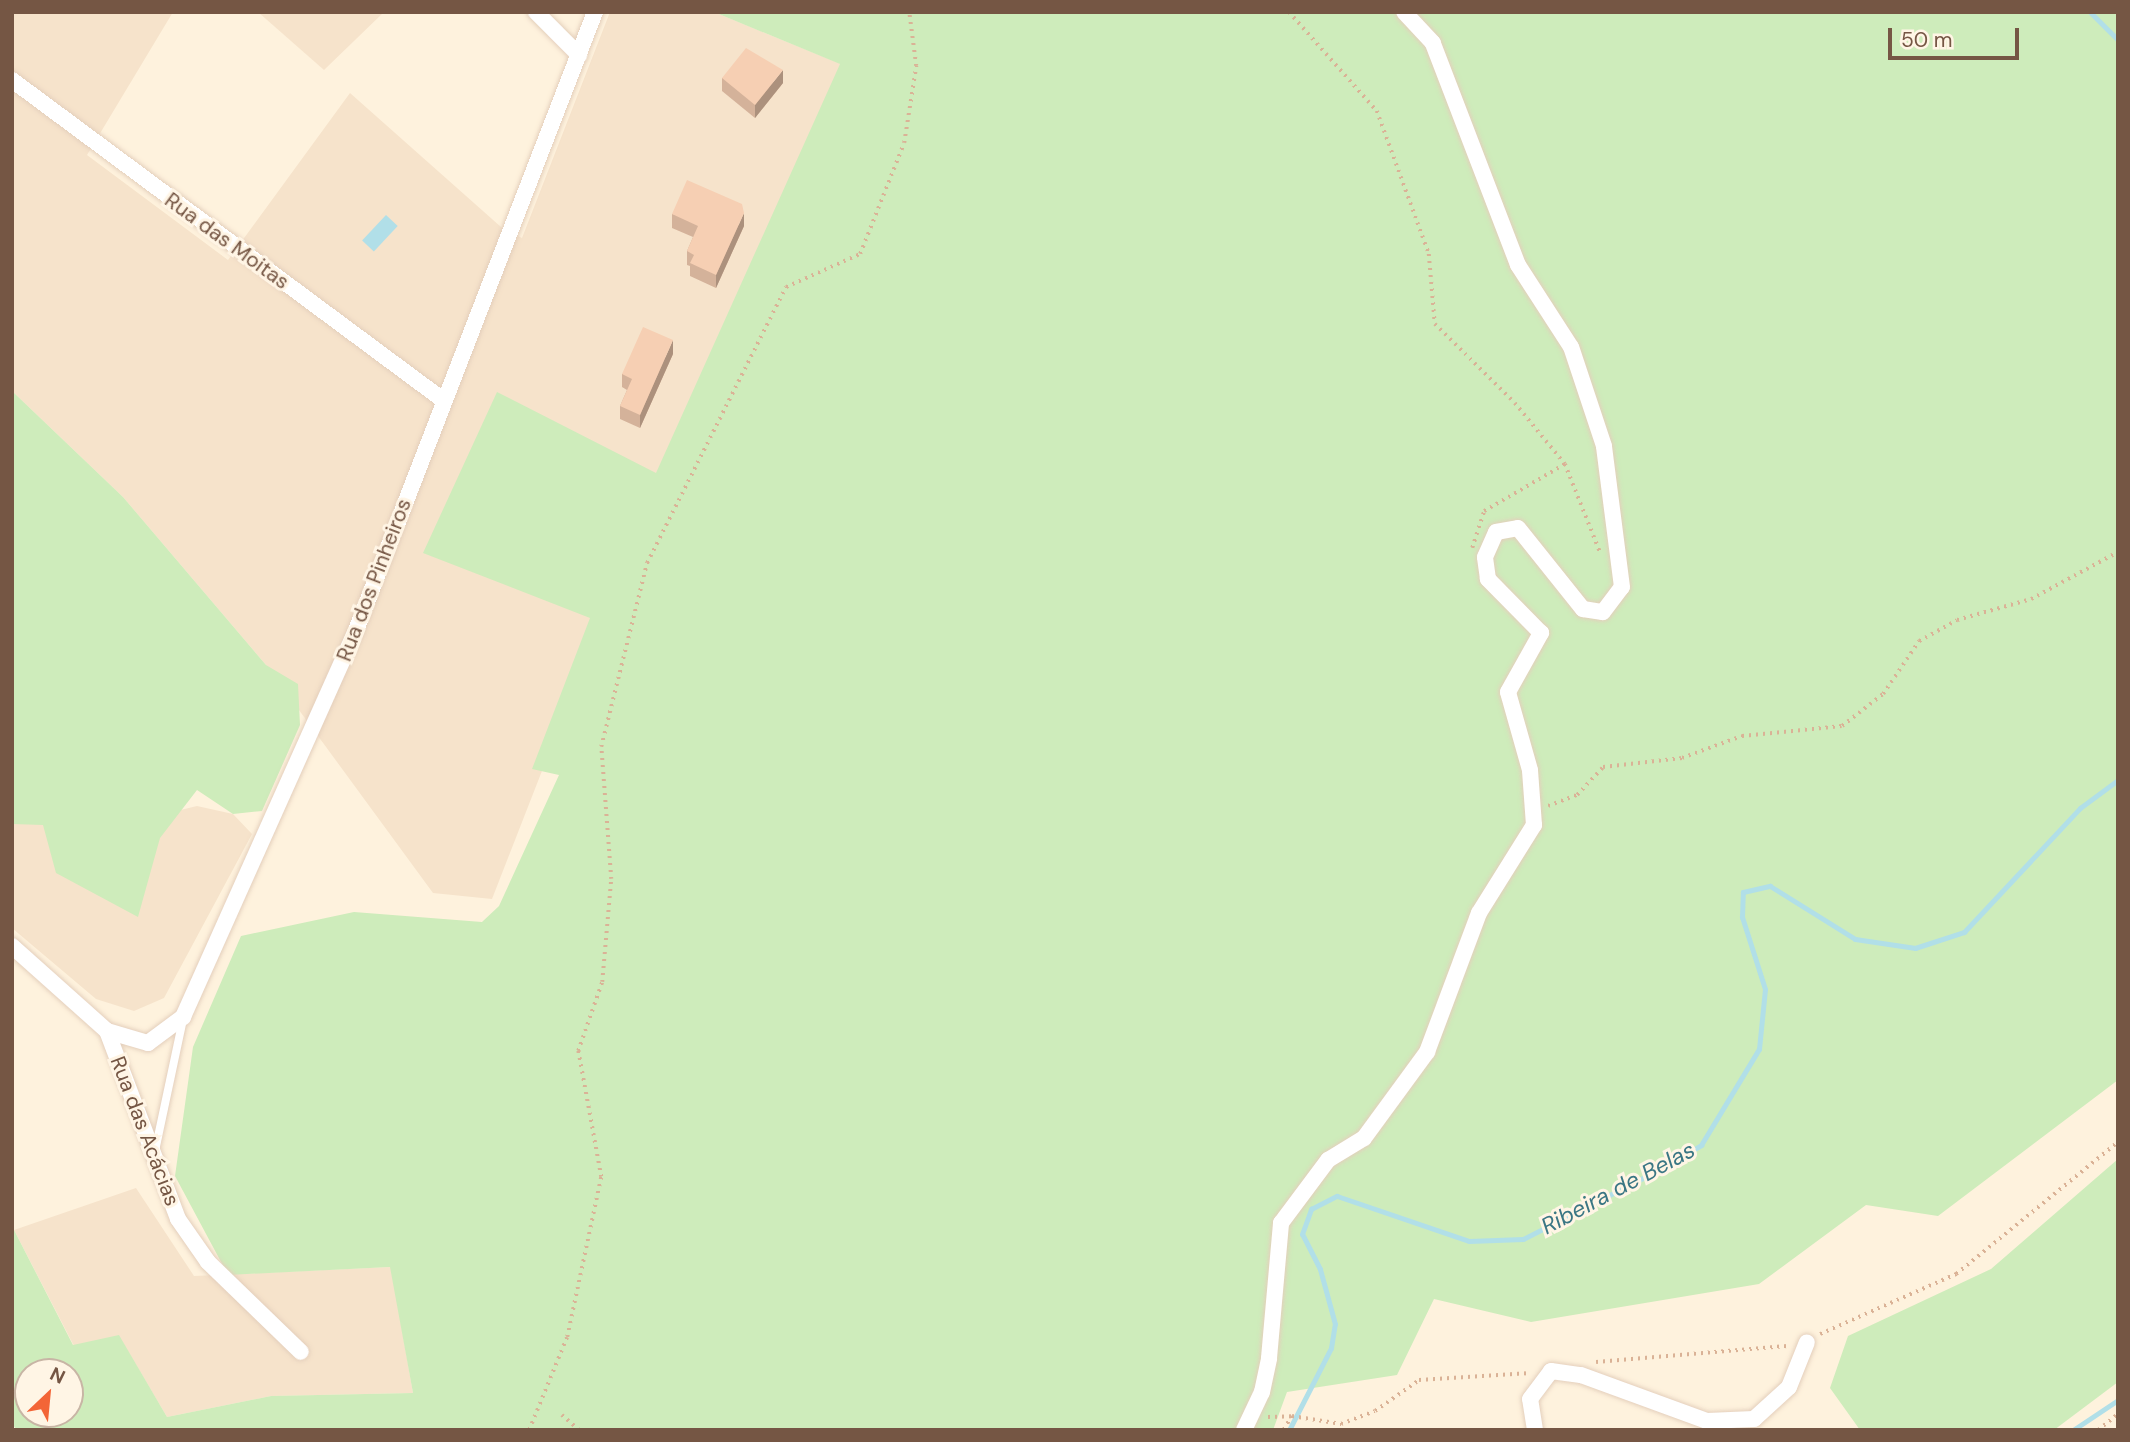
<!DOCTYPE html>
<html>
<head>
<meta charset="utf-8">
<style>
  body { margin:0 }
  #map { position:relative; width:2130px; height:1442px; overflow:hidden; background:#fef2dd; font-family:"DM Sans",sans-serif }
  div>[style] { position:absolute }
  .residential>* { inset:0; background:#f6e3cb }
  .green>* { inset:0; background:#ceecbb }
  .water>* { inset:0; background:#b1dfe8; transform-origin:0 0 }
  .stream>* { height:5px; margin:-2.5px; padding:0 2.5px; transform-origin:2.5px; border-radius:2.5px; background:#b1dfe8 }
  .path>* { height:3.5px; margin-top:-1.75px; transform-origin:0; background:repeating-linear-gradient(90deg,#dab296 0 2px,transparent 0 7px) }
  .roads { filter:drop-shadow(0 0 2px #e4cfbc) drop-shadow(0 0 2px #e4cfbc) }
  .service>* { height:8px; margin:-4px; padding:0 4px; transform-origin:4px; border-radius:4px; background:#fff }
  .minor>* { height:16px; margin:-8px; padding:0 8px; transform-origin:8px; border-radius:8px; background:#fff }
  .wall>* { inset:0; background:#d4b29a }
  .shaded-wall>* { inset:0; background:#ac917d }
  .building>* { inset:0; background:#f6cfb3 }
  span { translate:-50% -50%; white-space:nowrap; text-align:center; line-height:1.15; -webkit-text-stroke:6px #fff5e5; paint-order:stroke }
  .street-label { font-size:21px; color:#755644 }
  .water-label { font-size:23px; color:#3a7684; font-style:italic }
  .frame { position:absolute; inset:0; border:14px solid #755644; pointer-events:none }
  .north { position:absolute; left:14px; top:1358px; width:70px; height:70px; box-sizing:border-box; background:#fff5e5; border:2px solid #c8b5a5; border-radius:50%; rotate:26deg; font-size:19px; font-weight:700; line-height:28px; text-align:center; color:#755644 }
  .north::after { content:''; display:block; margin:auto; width:24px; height:32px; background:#f36537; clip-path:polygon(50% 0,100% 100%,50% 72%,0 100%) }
  .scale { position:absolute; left:1888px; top:28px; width:131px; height:32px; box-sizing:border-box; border:4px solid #755644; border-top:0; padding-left:9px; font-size:21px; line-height:24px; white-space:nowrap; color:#755644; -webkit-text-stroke:5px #fff5e5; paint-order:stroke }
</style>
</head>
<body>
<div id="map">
  <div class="residential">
    <div style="clip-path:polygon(12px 12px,173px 12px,87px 155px,228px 260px,350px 93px,501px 227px,522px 238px,610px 12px,714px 12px,841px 64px,604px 612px,492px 899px,433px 893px,266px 665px,123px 497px,12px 391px)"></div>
    <div style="clip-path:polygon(258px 12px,384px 12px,324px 70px)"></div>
    <div style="clip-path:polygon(197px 806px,233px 814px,252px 834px,164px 998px,134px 1011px,96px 999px,12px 928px,12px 824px,152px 817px)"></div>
    <div style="clip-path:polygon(136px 1188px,194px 1276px,391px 1267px,413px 1393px,271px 1396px,167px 1417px,119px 1336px,74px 1346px,14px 1230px)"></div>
  </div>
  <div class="green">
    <div style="clip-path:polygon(evenodd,714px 12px,2118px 12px,2118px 1080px,1938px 1216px,1866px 1205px,1759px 1284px,1531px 1322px,1434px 1299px,1397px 1375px,1287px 1392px,1273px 1430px,17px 1430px,12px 1424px,14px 1230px,73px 1345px,119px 1335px,167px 1417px,271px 1396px,413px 1393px,390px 1267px,228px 1275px,175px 1176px,193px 1047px,241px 936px,354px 912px,482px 922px,499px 906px,559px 775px,532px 769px,590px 618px,423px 553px,497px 392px,656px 473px,840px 64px,714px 12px,28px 1372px,70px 1372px,70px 1414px,28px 1414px,28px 1372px)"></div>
    <div style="clip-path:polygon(12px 391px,123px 497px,266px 665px,298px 684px,300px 725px,262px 811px,233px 814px,197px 790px,160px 838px,138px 917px,56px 873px,43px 825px,12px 824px)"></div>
    <div style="clip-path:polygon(2118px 1159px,2118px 1382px,2054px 1430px,1860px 1430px,1830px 1388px,1848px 1336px,1991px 1269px)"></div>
  </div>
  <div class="water">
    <div style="left:386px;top:215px;width:16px;height:35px;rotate:43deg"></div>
  </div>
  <div class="stream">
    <div style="left:2090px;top:12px;width:40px;rotate:45deg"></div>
    <div style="left:1289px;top:1430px;width:92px;rotate:-62.9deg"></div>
    <div style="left:1331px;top:1348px;width:24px;rotate:-81deg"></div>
    <div style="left:1335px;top:1324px;width:57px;rotate:-105.3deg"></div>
    <div style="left:1320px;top:1269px;width:39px;rotate:-117deg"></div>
    <div style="left:1302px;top:1234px;width:27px;rotate:-70deg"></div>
    <div style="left:1311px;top:1209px;width:29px;rotate:-27deg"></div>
    <div style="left:1337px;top:1196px;width:139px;rotate:18.8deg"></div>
    <div style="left:1469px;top:1241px;width:54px;rotate:-2.1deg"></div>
    <div style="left:1523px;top:1239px;width:163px;rotate:-27deg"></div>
    <div style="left:1668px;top:1165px;width:39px;rotate:-31deg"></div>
    <div style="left:1701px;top:1145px;width:112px;rotate:-58.9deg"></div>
    <div style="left:1759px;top:1049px;width:60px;rotate:-84.3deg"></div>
    <div style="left:1765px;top:989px;width:76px;rotate:-107.7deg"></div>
    <div style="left:1742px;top:917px;width:25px;rotate:-88deg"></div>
    <div style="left:1743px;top:892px;width:28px;rotate:-13deg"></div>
    <div style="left:1770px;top:886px;width:100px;rotate:31.9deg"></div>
    <div style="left:1855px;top:939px;width:61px;rotate:8.5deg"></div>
    <div style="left:1915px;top:948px;width:52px;rotate:-18.1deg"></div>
    <div style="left:1964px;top:932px;width:170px;rotate:-46.9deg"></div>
    <div style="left:2080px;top:808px;width:47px;rotate:-36.4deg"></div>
    <div style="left:2073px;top:1430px;width:54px;rotate:-33.7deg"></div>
  </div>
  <div class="path">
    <div style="left:1289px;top:12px;width:132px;rotate:48.4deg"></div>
    <div style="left:1377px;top:111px;width:152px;rotate:70deg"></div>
    <div style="left:1429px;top:254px;width:70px;rotate:85.1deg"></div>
    <div style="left:1435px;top:324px;width:112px;rotate:44.6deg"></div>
    <div style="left:1515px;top:403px;width:79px;rotate:50.7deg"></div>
    <div style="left:1565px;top:464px;width:95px;rotate:68.3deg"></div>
    <div style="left:1472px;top:548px;width:39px;rotate:-72deg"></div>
    <div style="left:1484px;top:511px;width:94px;rotate:-30.1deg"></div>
    <div style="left:1548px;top:806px;width:31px;rotate:-21deg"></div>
    <div style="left:1577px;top:795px;width:38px;rotate:-47deg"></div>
    <div style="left:1603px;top:767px;width:80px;rotate:-6.5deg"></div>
    <div style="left:1682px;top:758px;width:64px;rotate:-20.1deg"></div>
    <div style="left:1742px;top:736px;width:100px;rotate:-5.7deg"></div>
    <div style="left:1842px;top:726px;width:52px;rotate:-38deg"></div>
    <div style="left:1883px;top:694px;width:64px;rotate:-55.8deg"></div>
    <div style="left:1919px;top:641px;width:43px;rotate:-28.9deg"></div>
    <div style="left:1957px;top:620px;width:77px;rotate:-15.8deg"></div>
    <div style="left:2031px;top:599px;width:99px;rotate:-28.4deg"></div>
    <div style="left:1820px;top:1334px;width:149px;rotate:-23.8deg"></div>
    <div style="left:1956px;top:1274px;width:209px;rotate:-39.2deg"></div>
    <div style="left:1596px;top:1362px;width:192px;rotate:-4.8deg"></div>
    <div style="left:562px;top:1415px;width:23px;rotate:41deg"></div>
    <div style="left:1292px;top:1416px;width:50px;rotate:9.3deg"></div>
    <div style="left:1341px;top:1424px;width:36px;rotate:-21deg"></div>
    <div style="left:1375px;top:1411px;width:54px;rotate:-35.2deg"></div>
    <div style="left:1419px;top:1380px;width:112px;rotate:-3.6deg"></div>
    <div style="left:1268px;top:1417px;width:24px;rotate:-2deg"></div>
    <div style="left:1292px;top:1416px;width:16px;rotate:120deg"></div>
    <div style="left:529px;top:1430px;width:100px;rotate:-67.8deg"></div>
    <div style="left:567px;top:1337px;width:164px;rotate:-78deg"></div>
    <div style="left:601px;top:1177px;width:128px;rotate:-100.3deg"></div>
    <div style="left:578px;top:1051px;width:73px;rotate:-70.8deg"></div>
    <div style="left:602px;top:982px;width:103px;rotate:-85deg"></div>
    <div style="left:611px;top:879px;width:132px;rotate:-94.3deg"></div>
    <div style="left:601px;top:747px;width:190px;rotate:-76deg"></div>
    <div style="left:647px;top:563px;width:309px;rotate:-63.3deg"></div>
    <div style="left:786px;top:287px;width:81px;rotate:-24deg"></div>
    <div style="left:860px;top:254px;width:119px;rotate:-68.4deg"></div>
    <div style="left:904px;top:143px;width:78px;rotate:-81.1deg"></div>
    <div style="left:916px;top:66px;width:54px;rotate:-97.4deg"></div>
    <div style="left:2098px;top:1430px;width:26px;rotate:-39deg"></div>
  </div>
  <div class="roads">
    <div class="service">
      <div style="left:155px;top:1151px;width:135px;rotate:-78deg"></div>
    </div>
    <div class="minor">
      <div style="left:536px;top:12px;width:61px;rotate:45deg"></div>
      <div style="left:12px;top:80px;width:537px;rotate:36.59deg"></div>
      <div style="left:12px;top:946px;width:127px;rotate:41.8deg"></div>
      <div style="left:107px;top:1031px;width:201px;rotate:69.3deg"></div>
      <div style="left:178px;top:1219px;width:52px;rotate:55.1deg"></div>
      <div style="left:208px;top:1262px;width:129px;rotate:44.1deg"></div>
      <div style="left:107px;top:1031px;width:43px;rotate:16.3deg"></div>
      <div style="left:148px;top:1043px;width:44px;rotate:-36.6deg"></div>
      <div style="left:183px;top:1017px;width:421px;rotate:-65.9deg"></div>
      <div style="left:355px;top:633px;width:666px;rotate:-68.87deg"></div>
      <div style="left:1244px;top:1430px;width:42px;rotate:-64.7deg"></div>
      <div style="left:1262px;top:1392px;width:35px;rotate:-78deg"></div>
      <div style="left:1269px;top:1358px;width:136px;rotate:-84.9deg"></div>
      <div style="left:1281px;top:1223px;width:79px;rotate:-53.3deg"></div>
      <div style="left:1328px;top:1160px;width:42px;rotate:-31.4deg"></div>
      <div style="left:1364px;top:1138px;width:107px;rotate:-53.8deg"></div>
      <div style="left:1427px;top:1052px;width:148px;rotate:-69.5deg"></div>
      <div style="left:1479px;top:913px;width:104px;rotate:-58deg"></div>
      <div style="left:1534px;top:825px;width:55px;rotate:-94.2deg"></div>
      <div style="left:1530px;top:770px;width:81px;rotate:-105.8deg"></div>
      <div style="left:1508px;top:692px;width:68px;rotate:-60.8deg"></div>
      <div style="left:1541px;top:633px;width:76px;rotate:-134.5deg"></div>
      <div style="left:1488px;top:579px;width:22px;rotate:-98deg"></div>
      <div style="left:1485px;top:557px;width:27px;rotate:-66deg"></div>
      <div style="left:1496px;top:532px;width:22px;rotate:-10deg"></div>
      <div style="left:1518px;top:528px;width:104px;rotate:51.3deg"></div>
      <div style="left:1583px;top:609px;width:20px;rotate:9deg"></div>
      <div style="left:1603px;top:612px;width:31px;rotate:-53deg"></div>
      <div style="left:1622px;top:587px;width:142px;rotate:-97.3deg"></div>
      <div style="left:1604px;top:446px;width:104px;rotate:-108.4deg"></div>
      <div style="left:1571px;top:347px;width:98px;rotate:-122.9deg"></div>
      <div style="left:1518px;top:265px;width:238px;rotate:-111deg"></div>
      <div style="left:1433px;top:43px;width:42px;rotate:-133.1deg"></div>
      <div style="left:1535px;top:1430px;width:31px;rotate:-99deg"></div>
      <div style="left:1530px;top:1399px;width:35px;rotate:-53deg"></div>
      <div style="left:1551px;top:1371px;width:30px;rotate:8deg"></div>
      <div style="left:1581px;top:1375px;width:134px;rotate:20.1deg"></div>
      <div style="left:1707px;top:1421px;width:47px;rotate:-2.4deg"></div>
      <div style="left:1754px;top:1419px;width:47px;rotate:-42.4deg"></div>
      <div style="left:1789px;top:1387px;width:48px;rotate:-68.2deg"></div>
    </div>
  </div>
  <div class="wall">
    <div style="clip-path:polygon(722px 78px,783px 83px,755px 118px,722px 91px)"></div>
    <div style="clip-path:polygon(672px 214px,744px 226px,716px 288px,690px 276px,690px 266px,687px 265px,687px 251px,693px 237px,672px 228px)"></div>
    <div style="clip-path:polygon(673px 354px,640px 428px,620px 419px,620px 406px,627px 390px,622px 387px,622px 374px)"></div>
  </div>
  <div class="shaded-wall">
    <div style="clip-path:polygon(783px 70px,783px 83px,755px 118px,755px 105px)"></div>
    <div style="clip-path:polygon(744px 213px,744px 226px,716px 288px,716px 275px)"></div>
    <div style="clip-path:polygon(673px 340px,673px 354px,640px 428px,640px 415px)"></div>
  </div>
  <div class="building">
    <div style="clip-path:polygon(746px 48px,783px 70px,755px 105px,722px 78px)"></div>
    <div style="clip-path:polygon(687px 180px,742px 204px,744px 213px,716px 275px,690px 263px,694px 255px,687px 251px,698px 226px,672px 214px)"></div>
    <div style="clip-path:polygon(643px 327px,673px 340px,640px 415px,620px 406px,632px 379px,622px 374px)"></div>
  </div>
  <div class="street-label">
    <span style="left:227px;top:241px;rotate:36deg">Rua das Moitas</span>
    <span style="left:374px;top:580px;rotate:-69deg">Rua dos Pinheiros</span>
    <span style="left:145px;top:1131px;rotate:69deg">Rua das Acácias</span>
  </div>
  <div class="water-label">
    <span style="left:1618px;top:1188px;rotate:-28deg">Ribeira de Belas</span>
  </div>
  <div class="frame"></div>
  <div class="north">N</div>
  <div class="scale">50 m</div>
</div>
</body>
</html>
